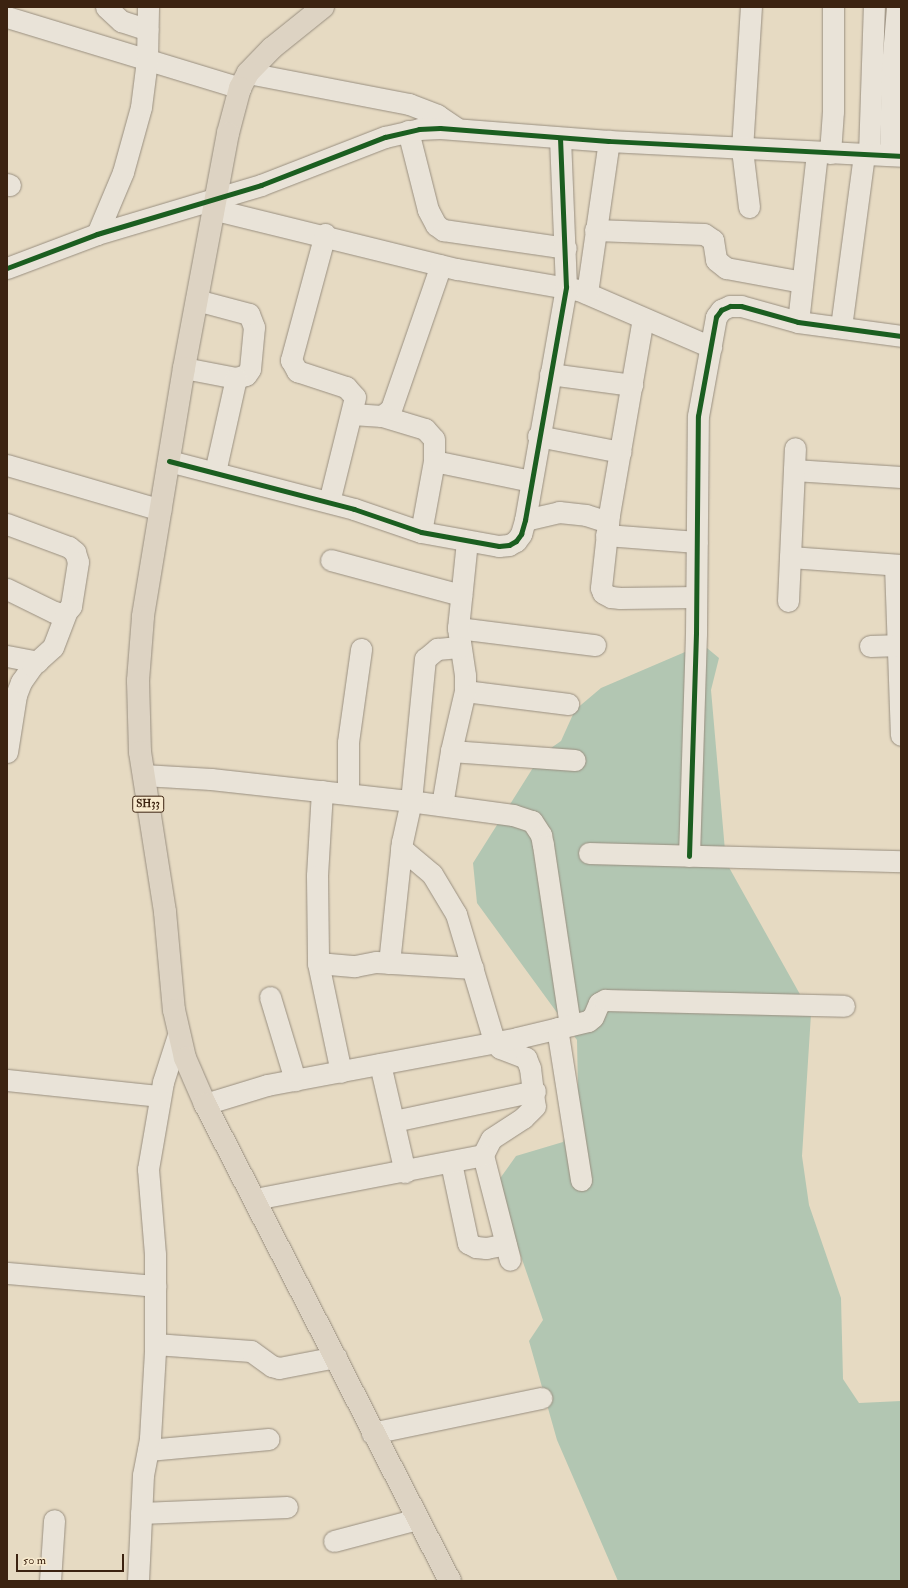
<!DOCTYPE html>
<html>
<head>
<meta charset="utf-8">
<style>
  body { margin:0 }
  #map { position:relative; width:908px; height:1588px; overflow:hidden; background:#e6dac2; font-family:"IM FELL Double Pica",serif }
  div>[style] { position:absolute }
  .water>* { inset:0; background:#b2c6b2 }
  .roads { filter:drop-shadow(0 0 1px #998f80) drop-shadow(0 0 1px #998f80) }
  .minor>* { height:21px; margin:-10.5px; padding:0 10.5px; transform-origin:10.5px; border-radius:10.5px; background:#e9e3d8 }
  .major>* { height:22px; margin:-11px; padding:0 11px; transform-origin:11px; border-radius:11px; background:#ddd3c3 }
  .cycleway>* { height:5px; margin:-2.5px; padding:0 2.5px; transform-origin:2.5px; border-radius:2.5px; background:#1b5e20 }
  span { translate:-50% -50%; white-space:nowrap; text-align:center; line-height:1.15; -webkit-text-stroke:3.5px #f8eace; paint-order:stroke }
  .shield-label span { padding:1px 3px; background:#f8eace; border:1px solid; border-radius:3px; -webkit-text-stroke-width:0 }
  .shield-label { font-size:11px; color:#3c2311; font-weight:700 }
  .frame { position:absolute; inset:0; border:8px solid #3c2311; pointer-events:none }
  .scale { position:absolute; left:16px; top:1554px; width:108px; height:18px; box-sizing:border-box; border:2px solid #3c2311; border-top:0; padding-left:5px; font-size:12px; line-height:14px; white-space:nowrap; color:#3c2311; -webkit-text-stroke:3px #f8eace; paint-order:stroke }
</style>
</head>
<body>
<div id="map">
  <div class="water">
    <div style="clip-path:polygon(707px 648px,719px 658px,711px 690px,726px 862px,811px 1014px,802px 1156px,809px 1205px,841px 1298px,843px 1379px,859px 1403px,901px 1401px,901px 1581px,618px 1581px,557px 1440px,529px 1341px,543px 1320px,496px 1184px,516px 1156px,563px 1142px,578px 1091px,577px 1040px,477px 903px,473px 863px,541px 755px,561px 741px,575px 710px,601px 688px,692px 649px)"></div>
  </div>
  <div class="roads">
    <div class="minor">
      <div style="left:106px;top:7px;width:21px;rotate:43deg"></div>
      <div style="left:121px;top:21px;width:28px;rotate:18deg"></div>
      <div style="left:7px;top:17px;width:244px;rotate:16.9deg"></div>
      <div style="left:248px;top:73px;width:164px;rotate:10.9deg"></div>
      <div style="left:409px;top:104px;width:30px;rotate:21deg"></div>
      <div style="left:437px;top:115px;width:25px;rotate:34deg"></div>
      <div style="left:408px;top:131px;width:81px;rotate:75.8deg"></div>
      <div style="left:428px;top:210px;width:17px;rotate:62deg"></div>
      <div style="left:436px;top:225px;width:9px;rotate:36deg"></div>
      <div style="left:443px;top:230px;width:124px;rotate:8.3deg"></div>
      <div style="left:830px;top:153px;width:42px;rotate:-85.9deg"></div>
      <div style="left:833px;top:111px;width:104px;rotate:-90deg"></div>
      <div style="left:869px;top:154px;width:147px;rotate:-88.1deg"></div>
      <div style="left:890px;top:155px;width:88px;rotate:-88.7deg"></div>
      <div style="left:892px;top:67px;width:60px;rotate:-85.2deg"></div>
      <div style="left:7px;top:184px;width:3px;rotate:18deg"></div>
      <div style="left:749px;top:207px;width:58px;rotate:-96.9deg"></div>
      <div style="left:742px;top:149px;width:142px;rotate:-86.4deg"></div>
      <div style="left:212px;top:209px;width:252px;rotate:13.8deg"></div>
      <div style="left:457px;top:269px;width:124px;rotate:9.8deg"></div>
      <div style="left:579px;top:290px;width:144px;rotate:23.4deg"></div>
      <div style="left:595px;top:230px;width:109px;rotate:2.1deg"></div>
      <div style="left:704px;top:234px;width:11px;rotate:34deg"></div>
      <div style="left:713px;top:240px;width:20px;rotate:81deg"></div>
      <div style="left:716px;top:260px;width:13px;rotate:39deg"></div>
      <div style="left:726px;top:268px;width:77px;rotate:10.4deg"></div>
      <div style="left:97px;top:234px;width:67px;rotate:-67.2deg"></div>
      <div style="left:123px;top:172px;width:67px;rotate:-74.5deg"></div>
      <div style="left:141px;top:107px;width:47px;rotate:-82.7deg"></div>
      <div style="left:147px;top:60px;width:53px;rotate:-88.9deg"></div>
      <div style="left:325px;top:234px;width:131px;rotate:105.1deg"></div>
      <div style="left:291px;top:360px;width:13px;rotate:61deg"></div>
      <div style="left:297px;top:371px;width:52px;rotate:18.1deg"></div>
      <div style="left:346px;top:387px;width:13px;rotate:48deg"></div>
      <div style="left:355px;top:397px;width:108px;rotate:103.9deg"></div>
      <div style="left:7px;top:268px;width:96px;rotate:-20.7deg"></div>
      <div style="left:97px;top:234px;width:171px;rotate:-16.6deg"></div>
      <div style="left:261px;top:185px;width:133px;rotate:-21.2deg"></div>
      <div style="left:385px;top:137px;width:35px;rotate:-13deg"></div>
      <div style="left:419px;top:129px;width:21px;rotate:-3deg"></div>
      <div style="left:440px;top:128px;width:169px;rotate:4.4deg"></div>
      <div style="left:609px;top:141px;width:292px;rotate:2.9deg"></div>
      <div style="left:587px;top:293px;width:154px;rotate:-81.8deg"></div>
      <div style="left:643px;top:318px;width:200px;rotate:99.8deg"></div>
      <div style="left:609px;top:515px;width:73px;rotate:96.3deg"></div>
      <div style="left:601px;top:588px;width:5px;rotate:68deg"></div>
      <div style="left:603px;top:593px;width:9px;rotate:27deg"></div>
      <div style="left:611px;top:597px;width:9px;rotate:6deg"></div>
      <div style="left:620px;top:598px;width:76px;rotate:-0.8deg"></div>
      <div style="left:798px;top:322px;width:171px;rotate:-83.6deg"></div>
      <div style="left:841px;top:327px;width:175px;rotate:-82.4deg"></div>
      <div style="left:184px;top:368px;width:53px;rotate:10.9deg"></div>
      <div style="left:236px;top:378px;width:10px;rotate:-17deg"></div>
      <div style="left:246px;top:375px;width:7px;rotate:-56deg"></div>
      <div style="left:250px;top:369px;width:42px;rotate:-84.6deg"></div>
      <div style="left:254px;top:327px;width:14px;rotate:-111deg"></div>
      <div style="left:249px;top:314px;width:55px;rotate:-165.2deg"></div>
      <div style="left:550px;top:374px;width:83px;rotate:7.6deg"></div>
      <div style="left:352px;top:414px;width:30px;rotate:4deg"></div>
      <div style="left:382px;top:416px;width:11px;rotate:-38deg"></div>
      <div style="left:391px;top:409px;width:152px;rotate:-70.9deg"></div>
      <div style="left:382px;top:416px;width:45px;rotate:16.8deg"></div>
      <div style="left:425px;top:429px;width:13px;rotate:48deg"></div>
      <div style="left:434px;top:439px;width:22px;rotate:90deg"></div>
      <div style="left:434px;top:461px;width:72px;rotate:100.4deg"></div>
      <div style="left:538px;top:436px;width:84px;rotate:11deg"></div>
      <div style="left:169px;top:461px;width:191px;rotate:14.5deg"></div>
      <div style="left:354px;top:509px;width:71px;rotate:18.9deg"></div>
      <div style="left:421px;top:532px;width:79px;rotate:10.2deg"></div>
      <div style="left:499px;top:546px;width:10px;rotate:-6deg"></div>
      <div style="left:509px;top:545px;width:8px;rotate:-30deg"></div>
      <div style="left:516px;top:541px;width:9px;rotate:-54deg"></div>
      <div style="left:521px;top:534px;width:15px;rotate:-74deg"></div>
      <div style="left:525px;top:520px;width:237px;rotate:-80deg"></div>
      <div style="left:566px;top:287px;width:149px;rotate:-92.3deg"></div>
      <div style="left:434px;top:461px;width:99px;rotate:11.7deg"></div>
      <div style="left:7px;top:465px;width:160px;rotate:16.3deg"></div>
      <div style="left:794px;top:470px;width:107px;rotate:3.7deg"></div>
      <div style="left:215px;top:472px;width:96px;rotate:-77.4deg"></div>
      <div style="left:525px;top:520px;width:35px;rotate:-13deg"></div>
      <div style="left:559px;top:512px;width:27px;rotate:6deg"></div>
      <div style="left:586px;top:515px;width:23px;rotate:18deg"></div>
      <div style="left:7px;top:524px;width:66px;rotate:20.4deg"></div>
      <div style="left:69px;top:547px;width:8px;rotate:40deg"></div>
      <div style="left:75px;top:552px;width:10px;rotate:73deg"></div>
      <div style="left:78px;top:562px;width:45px;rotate:99deg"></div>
      <div style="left:71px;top:606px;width:11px;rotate:131deg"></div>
      <div style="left:64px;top:614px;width:10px;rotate:-169deg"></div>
      <div style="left:54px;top:612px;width:52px;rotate:-153.9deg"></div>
      <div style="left:606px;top:535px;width:91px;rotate:4.4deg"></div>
      <div style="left:790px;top:557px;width:111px;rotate:4.1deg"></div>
      <div style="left:331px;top:560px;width:135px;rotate:15.1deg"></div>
      <div style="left:895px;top:565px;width:170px;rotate:88deg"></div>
      <div style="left:788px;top:601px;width:153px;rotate:-87.4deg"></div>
      <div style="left:458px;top:628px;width:138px;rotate:7.1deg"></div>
      <div style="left:870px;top:646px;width:31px;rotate:-2deg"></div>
      <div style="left:7px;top:656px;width:31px;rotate:11deg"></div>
      <div style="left:465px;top:691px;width:104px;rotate:7.2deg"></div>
      <div style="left:451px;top:751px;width:124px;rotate:4.2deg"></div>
      <div style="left:7px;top:752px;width:58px;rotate:-81deg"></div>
      <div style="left:16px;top:695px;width:14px;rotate:-69deg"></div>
      <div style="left:21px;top:682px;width:19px;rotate:-55deg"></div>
      <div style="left:32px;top:666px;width:28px;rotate:-42deg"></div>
      <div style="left:53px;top:647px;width:39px;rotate:-69deg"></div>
      <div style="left:143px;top:775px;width:68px;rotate:3.4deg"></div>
      <div style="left:211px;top:779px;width:192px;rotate:6.3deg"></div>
      <div style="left:402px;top:800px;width:112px;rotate:7.7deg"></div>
      <div style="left:513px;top:815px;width:20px;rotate:18deg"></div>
      <div style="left:532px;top:821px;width:17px;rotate:57deg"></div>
      <div style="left:541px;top:835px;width:10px;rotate:79deg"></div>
      <div style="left:543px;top:845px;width:182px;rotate:81.5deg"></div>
      <div style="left:322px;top:791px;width:85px;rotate:93.4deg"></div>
      <div style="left:317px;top:876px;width:87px;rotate:89.3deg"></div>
      <div style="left:318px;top:963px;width:111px;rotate:78.1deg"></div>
      <div style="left:348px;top:794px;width:52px;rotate:-90deg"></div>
      <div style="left:348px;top:742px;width:94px;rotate:-82deg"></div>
      <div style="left:442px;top:805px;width:55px;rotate:-80.5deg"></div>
      <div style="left:451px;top:751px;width:62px;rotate:-76.9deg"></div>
      <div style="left:465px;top:691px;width:16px;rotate:-90deg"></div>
      <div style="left:465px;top:675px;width:48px;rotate:-98.5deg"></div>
      <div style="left:458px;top:628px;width:87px;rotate:-84.1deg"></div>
      <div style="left:401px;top:848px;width:40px;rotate:40deg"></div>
      <div style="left:432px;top:874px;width:47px;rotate:59deg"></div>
      <div style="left:456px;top:914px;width:133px;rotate:73.3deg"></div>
      <div style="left:494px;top:1041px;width:9px;rotate:49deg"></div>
      <div style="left:500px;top:1048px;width:28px;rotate:21deg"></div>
      <div style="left:526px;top:1058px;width:11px;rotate:68deg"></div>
      <div style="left:530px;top:1068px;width:38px;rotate:83deg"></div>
      <div style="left:535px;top:1106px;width:17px;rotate:135deg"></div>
      <div style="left:523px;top:1118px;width:38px;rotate:147deg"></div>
      <div style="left:491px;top:1139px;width:18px;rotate:117deg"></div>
      <div style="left:483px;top:1155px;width:108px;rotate:75.6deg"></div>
      <div style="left:589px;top:853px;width:312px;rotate:1.5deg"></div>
      <div style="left:689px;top:856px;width:223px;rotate:-88.2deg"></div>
      <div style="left:696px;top:633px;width:217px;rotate:-89.5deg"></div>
      <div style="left:698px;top:416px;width:101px;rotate:-79.7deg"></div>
      <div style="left:716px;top:317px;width:9px;rotate:-54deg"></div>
      <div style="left:721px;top:310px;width:10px;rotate:-24deg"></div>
      <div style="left:730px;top:306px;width:11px"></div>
      <div style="left:741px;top:306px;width:59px;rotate:15.7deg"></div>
      <div style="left:798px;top:322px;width:104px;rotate:7.7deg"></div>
      <div style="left:318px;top:963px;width:37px;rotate:5deg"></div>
      <div style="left:355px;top:966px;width:21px;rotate:-11deg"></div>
      <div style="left:376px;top:962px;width:97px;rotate:3.5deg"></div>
      <div style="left:389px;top:963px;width:122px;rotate:-83.9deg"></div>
      <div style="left:402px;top:842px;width:42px;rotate:-77.6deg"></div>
      <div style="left:411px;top:801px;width:143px;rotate:-84.4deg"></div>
      <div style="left:425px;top:659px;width:16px;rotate:-40deg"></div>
      <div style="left:437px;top:649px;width:22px;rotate:-5deg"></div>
      <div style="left:270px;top:997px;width:87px;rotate:73.2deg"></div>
      <div style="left:557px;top:1028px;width:154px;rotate:81deg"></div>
      <div style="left:380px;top:1064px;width:111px;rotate:77deg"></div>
      <div style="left:7px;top:1080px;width:154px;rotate:6deg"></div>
      <div style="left:205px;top:1104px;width:65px;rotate:-17deg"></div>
      <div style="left:267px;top:1085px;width:254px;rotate:-10.6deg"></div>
      <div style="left:517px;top:1038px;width:73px;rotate:-13.5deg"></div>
      <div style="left:588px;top:1021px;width:6px;rotate:-39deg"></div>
      <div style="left:593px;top:1017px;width:15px;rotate:-67deg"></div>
      <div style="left:599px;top:1003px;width:7px;rotate:-27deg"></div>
      <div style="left:605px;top:1000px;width:239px;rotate:1.4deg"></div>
      <div style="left:394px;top:1121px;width:144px;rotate:-12deg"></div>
      <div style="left:451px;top:1163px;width:82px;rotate:78deg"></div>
      <div style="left:468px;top:1243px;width:9px;rotate:27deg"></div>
      <div style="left:476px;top:1247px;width:10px;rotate:6deg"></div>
      <div style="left:486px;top:1248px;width:20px;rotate:-11deg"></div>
      <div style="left:255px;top:1199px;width:232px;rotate:-10.9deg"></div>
      <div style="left:7px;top:1273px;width:149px;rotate:5deg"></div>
      <div style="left:155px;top:1344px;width:96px;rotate:4.2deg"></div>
      <div style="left:251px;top:1351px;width:26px;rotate:36deg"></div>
      <div style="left:272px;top:1366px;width:7px;rotate:16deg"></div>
      <div style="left:279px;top:1368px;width:58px;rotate:-10.9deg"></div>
      <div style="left:372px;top:1433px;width:173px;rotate:-11.7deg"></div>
      <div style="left:148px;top:1450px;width:121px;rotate:-5.2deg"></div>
      <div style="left:141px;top:1513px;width:146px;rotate:-2.4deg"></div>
      <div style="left:334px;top:1541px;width:86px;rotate:-14.8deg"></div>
      <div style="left:50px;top:1581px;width:61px;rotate:-86.2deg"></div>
      <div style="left:138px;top:1581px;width:106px;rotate:-87.3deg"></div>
      <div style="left:143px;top:1475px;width:38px;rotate:-79deg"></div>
      <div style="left:150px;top:1438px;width:86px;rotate:-86.7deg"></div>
      <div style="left:155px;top:1352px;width:98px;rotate:-90deg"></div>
      <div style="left:155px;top:1254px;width:85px;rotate:-94.7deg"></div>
      <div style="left:148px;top:1169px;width:88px;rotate:-80.2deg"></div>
      <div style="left:163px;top:1082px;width:49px;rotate:-72.3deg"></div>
    </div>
    <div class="major">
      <div style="left:323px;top:7px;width:65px;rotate:141.2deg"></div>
      <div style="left:272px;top:48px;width:35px;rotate:134deg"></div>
      <div style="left:248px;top:73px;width:17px;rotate:118deg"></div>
      <div style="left:240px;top:88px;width:47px;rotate:104.9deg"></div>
      <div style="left:228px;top:133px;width:239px;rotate:100.6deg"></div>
      <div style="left:184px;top:368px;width:252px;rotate:99.4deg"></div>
      <div style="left:143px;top:617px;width:64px;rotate:94.5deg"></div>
      <div style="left:138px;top:681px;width:71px;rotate:88.4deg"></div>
      <div style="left:140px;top:752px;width:162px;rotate:81.1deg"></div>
      <div style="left:165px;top:912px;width:98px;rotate:84.8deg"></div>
      <div style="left:174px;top:1010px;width:49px;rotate:77.1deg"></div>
      <div style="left:185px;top:1058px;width:50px;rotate:66.5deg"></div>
      <div style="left:205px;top:1104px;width:536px;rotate:62.81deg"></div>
    </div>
  </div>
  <div class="cycleway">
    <div style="left:7px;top:268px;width:96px;rotate:-20.7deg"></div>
    <div style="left:97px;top:234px;width:171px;rotate:-16.6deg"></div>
    <div style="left:261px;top:185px;width:133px;rotate:-21.2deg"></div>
    <div style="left:385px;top:137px;width:35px;rotate:-13deg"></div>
    <div style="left:419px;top:129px;width:21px;rotate:-3deg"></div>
    <div style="left:440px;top:128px;width:169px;rotate:4.4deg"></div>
    <div style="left:609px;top:141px;width:292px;rotate:2.9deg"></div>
    <div style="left:169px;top:461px;width:191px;rotate:14.5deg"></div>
    <div style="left:354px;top:509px;width:71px;rotate:18.9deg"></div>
    <div style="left:421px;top:532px;width:79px;rotate:10.2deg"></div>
    <div style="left:499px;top:546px;width:10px;rotate:-6deg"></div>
    <div style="left:509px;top:545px;width:8px;rotate:-30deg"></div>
    <div style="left:516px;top:541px;width:9px;rotate:-54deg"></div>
    <div style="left:521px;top:534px;width:15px;rotate:-74deg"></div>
    <div style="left:525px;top:520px;width:237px;rotate:-80deg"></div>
    <div style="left:566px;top:287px;width:149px;rotate:-92.3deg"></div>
    <div style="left:689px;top:856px;width:223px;rotate:-88.2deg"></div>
    <div style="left:696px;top:633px;width:217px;rotate:-89.5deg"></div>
    <div style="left:698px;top:416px;width:101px;rotate:-79.7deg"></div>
    <div style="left:716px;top:317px;width:9px;rotate:-54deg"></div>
    <div style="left:721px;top:310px;width:10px;rotate:-24deg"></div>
    <div style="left:730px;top:306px;width:11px"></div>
    <div style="left:741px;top:306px;width:59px;rotate:15.7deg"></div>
    <div style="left:798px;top:322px;width:104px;rotate:7.7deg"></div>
  </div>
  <div class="shield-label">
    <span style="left:148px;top:804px">SH33</span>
  </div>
  <div class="frame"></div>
  <div class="scale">50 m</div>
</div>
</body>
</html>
